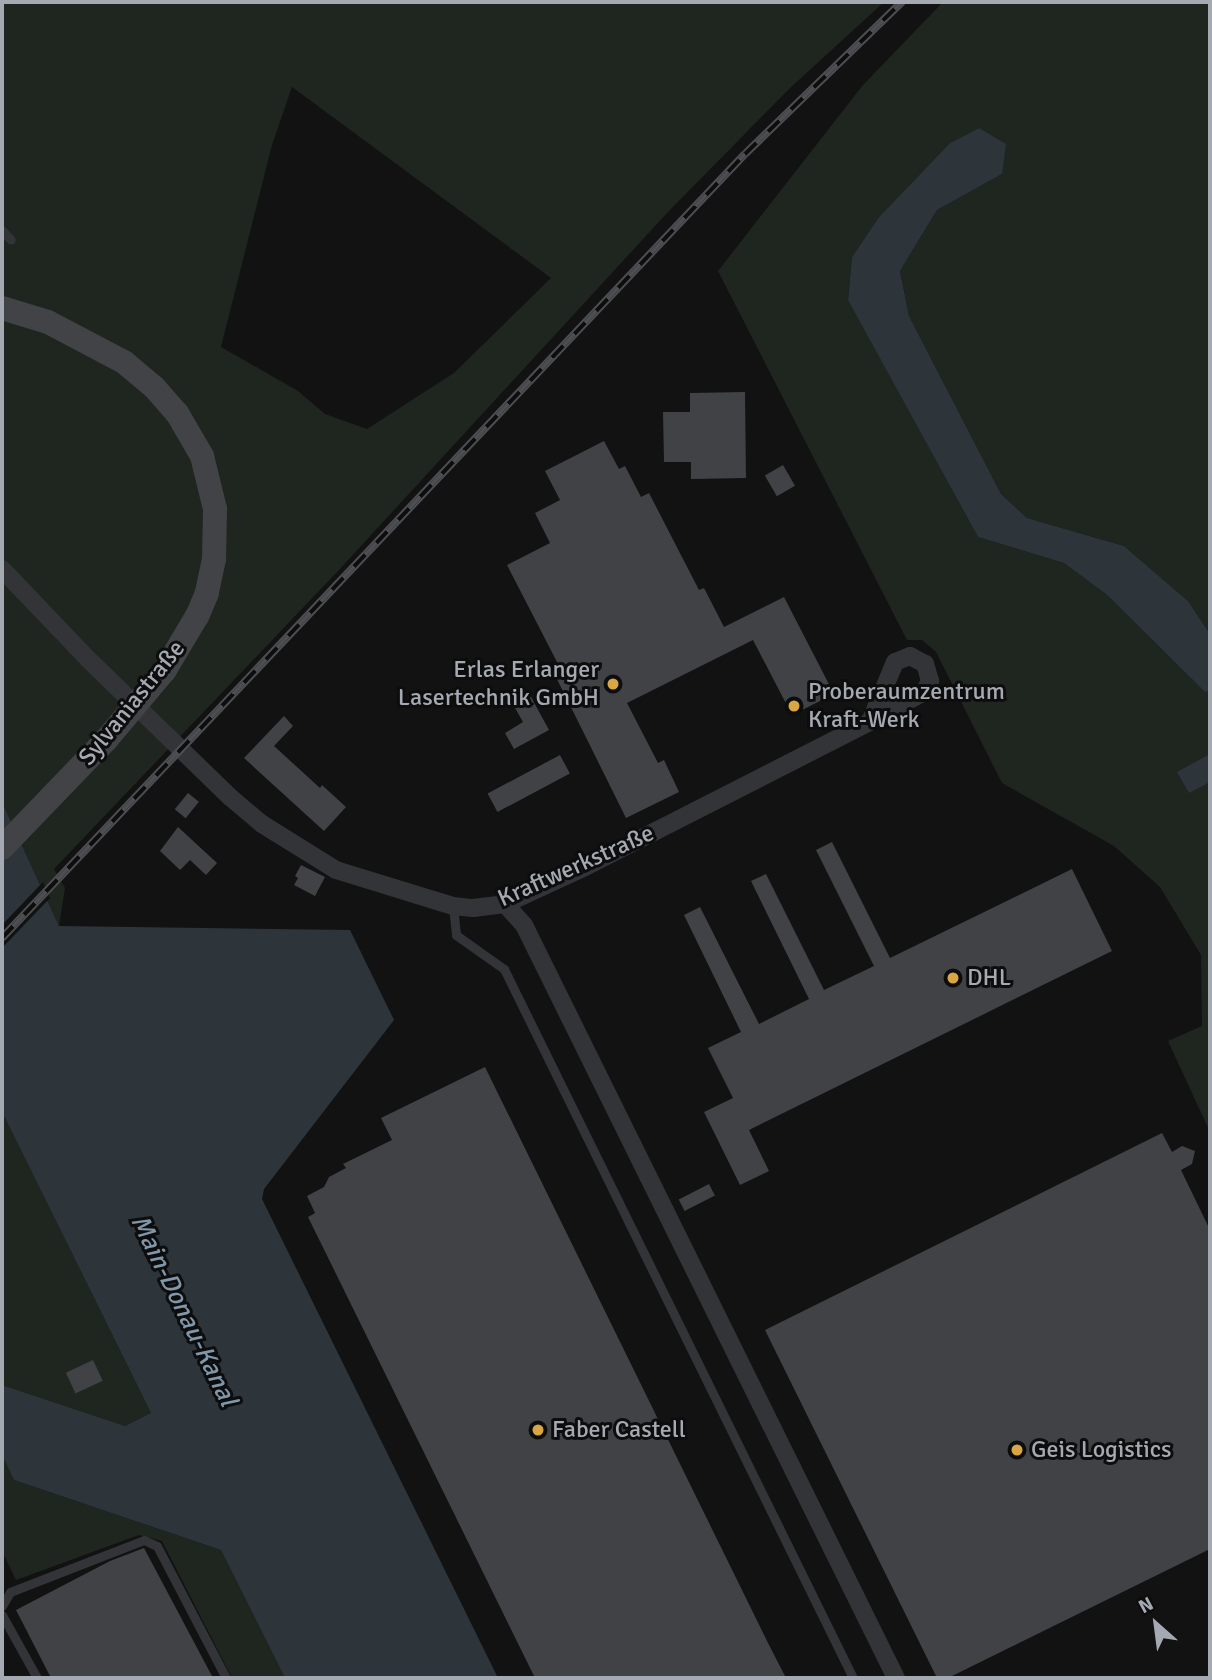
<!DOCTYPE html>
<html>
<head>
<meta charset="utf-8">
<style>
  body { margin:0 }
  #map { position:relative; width:1212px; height:1680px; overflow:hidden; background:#121213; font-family:Signika,sans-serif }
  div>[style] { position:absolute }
  .green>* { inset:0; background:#1f251f }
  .water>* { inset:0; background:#2d343a }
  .pier>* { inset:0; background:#121213 }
  .building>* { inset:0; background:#414246; transform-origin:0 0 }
  .lane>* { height:9px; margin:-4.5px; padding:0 4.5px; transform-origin:4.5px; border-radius:4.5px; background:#333438 }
  .street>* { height:18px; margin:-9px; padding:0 9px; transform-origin:9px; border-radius:9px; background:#333438 }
  .secondary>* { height:24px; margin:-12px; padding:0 12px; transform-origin:12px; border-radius:12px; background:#424347 }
  .rail>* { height:8px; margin-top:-4px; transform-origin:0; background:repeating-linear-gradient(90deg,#0d0d0e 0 16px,#4d4e52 0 32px); box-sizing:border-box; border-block:2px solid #4d4e52 }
  .secondary-bridge>* { height:24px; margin:-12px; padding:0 12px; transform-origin:12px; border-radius:12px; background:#424347 }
  .dots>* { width:19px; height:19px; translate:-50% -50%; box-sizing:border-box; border:4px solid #0d0d0e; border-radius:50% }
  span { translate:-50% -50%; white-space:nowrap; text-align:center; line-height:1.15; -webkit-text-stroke:6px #0d0d0e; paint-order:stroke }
  .poi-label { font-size:24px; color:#a5a9b2 }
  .right { translate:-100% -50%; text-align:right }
  .left { translate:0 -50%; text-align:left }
  .street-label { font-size:24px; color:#a5a9b2 }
  .water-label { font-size:26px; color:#8096a9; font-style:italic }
  .frame { position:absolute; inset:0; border:4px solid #a5a9b2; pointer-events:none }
  .north { position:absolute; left:1121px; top:1589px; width:70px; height:70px; -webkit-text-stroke:5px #0d0d0e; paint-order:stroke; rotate:332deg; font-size:19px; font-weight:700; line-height:28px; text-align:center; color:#a5a9b2 }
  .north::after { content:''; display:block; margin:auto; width:24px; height:32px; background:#a5a9b2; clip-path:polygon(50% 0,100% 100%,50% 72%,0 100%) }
</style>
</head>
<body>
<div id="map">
  <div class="green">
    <div style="clip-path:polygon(evenodd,2px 2px,884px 2px,789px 89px,667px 213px,338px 571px,54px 869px,65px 888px,59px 926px,2px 802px,2px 2px,292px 87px,551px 278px,454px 373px,367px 429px,325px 414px,298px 391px,221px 347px,272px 145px,292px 87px)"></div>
    <div style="clip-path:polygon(943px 2px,1210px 2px,1210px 634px,1188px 601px,1124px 546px,1027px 518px,1001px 494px,909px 316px,900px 271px,937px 210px,1002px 174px,979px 128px,950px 143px,879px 217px,852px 257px,848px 299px,978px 537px,1064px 563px,1107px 595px,1205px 692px,1210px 691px,1210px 1132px,1168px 1041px,1202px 1026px,1201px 955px,1160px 887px,1114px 846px,1002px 783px,936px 652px,922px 640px,907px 640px,718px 271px,863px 85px)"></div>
    <div style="clip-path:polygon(2px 1112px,151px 1413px,125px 1426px,2px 1385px)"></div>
    <div style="clip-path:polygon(2px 1455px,14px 1480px,221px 1550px,285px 1678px,232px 1678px,162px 1541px,139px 1535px,16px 1580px,2px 1551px)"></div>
  </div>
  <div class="water">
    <div style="clip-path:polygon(979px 128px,1006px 144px,1002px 174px,937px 210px,900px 271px,909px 316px,1001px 494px,1027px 518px,1124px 546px,1188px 601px,1210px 634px,1210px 691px,1205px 692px,1107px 595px,1064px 563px,978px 537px,848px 300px,852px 257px,879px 217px,950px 143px)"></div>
    <div style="clip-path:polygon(1210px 754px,1210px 782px,1189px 793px,1177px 772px)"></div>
    <div style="clip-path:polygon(2px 802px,59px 926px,350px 930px,394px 1020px,264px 1189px,262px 1199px,498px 1678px,285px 1678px,221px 1550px,14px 1480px,2px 1455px,2px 1385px,125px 1426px,151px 1413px,2px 1112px)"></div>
  </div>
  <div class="pier">
    <div style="clip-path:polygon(43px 882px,50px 898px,2px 948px,2px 925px)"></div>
  </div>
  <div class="building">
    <div style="clip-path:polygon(745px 392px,746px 478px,691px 479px,691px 462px,664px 462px,663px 412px,690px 412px,690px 393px)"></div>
    <div style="clip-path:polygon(604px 441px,619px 469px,625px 466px,641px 497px,649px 493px,699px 590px,704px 588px,724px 627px,784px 597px,834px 694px,792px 715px,753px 640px,627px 703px,658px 763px,664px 760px,679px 792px,626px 818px,550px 665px,557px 662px,507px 565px,550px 543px,535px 513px,560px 500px,545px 471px)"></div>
    <div style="left:783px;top:465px;width:24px;height:21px;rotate:60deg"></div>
    <div style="clip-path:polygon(531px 697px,549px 730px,514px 749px,505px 733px,523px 722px,514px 706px)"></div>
    <div style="clip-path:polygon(284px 716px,293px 726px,274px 746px,320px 788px,322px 785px,346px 807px,324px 831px,244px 758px)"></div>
    <div style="left:560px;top:755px;width:21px;height:82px;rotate:62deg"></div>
    <div style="left:188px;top:793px;width:14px;height:21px;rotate:39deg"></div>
    <div style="clip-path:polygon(178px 827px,217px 863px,206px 875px,190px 860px,180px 870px,160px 851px)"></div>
    <div style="clip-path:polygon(832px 842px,890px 958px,1072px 869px,1112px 951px,749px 1130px,769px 1171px,740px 1185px,704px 1112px,733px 1098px,708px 1048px,741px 1032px,684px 915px,700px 907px,759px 1024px,809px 999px,751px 881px,766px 874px,824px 990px,874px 966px,816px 850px)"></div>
    <div style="clip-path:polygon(301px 865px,325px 877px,315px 896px,294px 885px,298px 878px,295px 876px)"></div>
    <div style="clip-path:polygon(485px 1067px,768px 1643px,786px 1678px,535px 1678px,308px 1217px,315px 1213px,307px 1196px,324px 1187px,329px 1177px,346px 1168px,343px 1164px,392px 1140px,381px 1118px)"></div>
    <div style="clip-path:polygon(1162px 1133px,1172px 1152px,1182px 1146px,1195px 1151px,1192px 1164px,1181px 1170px,1210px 1230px,1210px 1549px,948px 1678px,937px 1678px,765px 1330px)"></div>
    <div style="left:709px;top:1184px;width:13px;height:34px;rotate:63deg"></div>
    <div style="left:93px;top:1360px;width:23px;height:30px;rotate:65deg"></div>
    <div style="clip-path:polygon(144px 1548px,213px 1678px,51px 1678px,16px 1610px,110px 1561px)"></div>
  </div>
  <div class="lane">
    <div style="left:2px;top:230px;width:13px;rotate:48deg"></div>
    <div style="left:453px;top:906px;width:29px;rotate:84deg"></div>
    <div style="left:456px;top:935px;width:59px;rotate:35.3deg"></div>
    <div style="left:504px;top:969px;width:790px;rotate:63.79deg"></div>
    <div style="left:2px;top:1606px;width:16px;rotate:-60deg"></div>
    <div style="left:10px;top:1592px;width:144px;rotate:-21.2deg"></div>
    <div style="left:144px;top:1540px;width:14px;rotate:25deg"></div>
    <div style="left:157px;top:1546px;width:149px;rotate:62.4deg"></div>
    <div style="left:2px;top:1615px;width:72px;rotate:60.9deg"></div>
  </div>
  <div class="street">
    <div style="left:2px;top:569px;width:124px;rotate:46.3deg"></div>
    <div style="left:88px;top:659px;width:198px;rotate:44.2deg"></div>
    <div style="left:230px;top:797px;width:42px;rotate:40.2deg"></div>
    <div style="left:262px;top:824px;width:87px;rotate:31.9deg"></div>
    <div style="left:336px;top:870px;width:122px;rotate:17.1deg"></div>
    <div style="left:453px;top:906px;width:20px;rotate:6deg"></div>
    <div style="left:473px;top:908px;width:32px;rotate:-7deg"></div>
    <div style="left:505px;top:904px;width:88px;rotate:-24.8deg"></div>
    <div style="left:585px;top:867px;width:320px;rotate:-27deg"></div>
    <div style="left:870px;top:722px;width:62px;rotate:-29.1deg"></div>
    <div style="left:924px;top:692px;width:13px;rotate:-61deg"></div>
    <div style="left:930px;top:681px;width:18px;rotate:-106deg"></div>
    <div style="left:925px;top:664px;width:17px;rotate:-152deg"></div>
    <div style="left:910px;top:656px;width:16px;rotate:158deg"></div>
    <div style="left:895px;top:662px;width:65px;rotate:112.6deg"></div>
    <div style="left:505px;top:904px;width:28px;rotate:48deg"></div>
    <div style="left:524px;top:925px;width:840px;rotate:63.71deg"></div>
  </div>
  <div class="secondary">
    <div style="left:2px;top:308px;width:48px;rotate:16.9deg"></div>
    <div style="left:48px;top:322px;width:86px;rotate:27.8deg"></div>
    <div style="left:124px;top:362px;width:39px;rotate:40deg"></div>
    <div style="left:154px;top:387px;width:35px;rotate:49deg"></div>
    <div style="left:177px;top:413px;width:50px;rotate:59.8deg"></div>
    <div style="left:202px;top:456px;width:55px;rotate:76.2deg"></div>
    <div style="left:215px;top:509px;width:50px;rotate:91.1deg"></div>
    <div style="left:214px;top:559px;width:35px;rotate:102deg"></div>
    <div style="left:207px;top:593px;width:25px;rotate:113deg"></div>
    <div style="left:197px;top:616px;width:63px;rotate:120.7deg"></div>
    <div style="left:2px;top:848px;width:150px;rotate:-46.1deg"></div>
  </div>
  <div class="rail">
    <div style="left:2px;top:938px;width:1080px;rotate:-46.54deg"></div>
    <div style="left:745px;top:154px;width:219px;rotate:-44.1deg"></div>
  </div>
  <div class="secondary-bridge">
    <div style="left:106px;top:740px;width:92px;rotate:-49.9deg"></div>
  </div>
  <div class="dots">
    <div style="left:613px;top:684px;background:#daa643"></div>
    <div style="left:794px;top:706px;background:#daa643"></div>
    <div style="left:953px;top:978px;background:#daa643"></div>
    <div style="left:538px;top:1430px;background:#daa643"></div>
    <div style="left:1017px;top:1450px;background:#daa643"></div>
  </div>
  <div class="poi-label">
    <span class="right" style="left:599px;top:684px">Erlas Erlanger<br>Lasertechnik GmbH</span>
    <span class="left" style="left:808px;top:706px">Proberaumzentrum<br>Kraft-Werk</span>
    <span class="left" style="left:967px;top:978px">DHL</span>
    <span class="left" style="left:552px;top:1430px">Faber Castell</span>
    <span class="left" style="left:1031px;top:1450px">Geis Logistics</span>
  </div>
  <div class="street-label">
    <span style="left:132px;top:703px;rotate:-51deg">Sylvaniastraße</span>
    <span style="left:576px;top:866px;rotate:-24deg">Kraftwerkstraße</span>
  </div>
  <div class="water-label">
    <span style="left:183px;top:1311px;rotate:64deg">Main-Donau-Kanal</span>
  </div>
  <div class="frame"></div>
  <div class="north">N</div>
</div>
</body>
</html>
